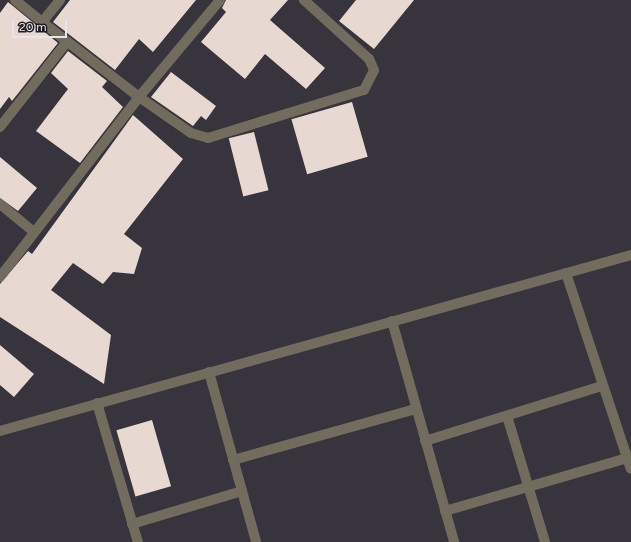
<!DOCTYPE html>
<html>
<head>
<meta charset="utf-8">
<style>
  body { margin:0 }
  #map { position:relative; width:631px; height:542px; overflow:hidden; background:#37343e; font-family:Figtree,sans-serif }
  div>[style] { position:absolute }
  .building>* { inset:0; background:#e7d9d2; transform-origin:0 0 }
  .street>* { height:10px; margin:-5px; padding:0 5px; transform-origin:5px; border-radius:5px; background:#726c5f }
  span { translate:-50% -50%; white-space:nowrap; text-align:center; line-height:1.15; -webkit-text-stroke:4px #1e1c21; paint-order:stroke }
  .scale { position:absolute; left:12px; top:20px; width:55px; height:18px; box-sizing:border-box; border:2px solid #e7e5eb; border-top:0; padding-left:5px; font-size:12px; line-height:14px; white-space:nowrap; color:#e7e5eb; -webkit-text-stroke:3px #1e1c21; paint-order:stroke }
</style>
</head>
<body>
<div id="map">
  <div class="building">
    <div style="clip-path:polygon(70px 0,196px 0,153px 52px,139px 39px,115px 70px,53px 22px)"></div>
    <div style="clip-path:polygon(226px 0,288px 0,270px 20px,325px 68px,306px 89px,265px 54px,245px 79px,201px 42px,226px 12px,222px 8px)"></div>
    <div style="clip-path:polygon(356px 0,414px 0,374px 49px,339px 21px)"></div>
    <div style="clip-path:polygon(8px 2px,58px 43px,12px 101px,9px 97px,0 109px,0 13px)"></div>
    <div style="clip-path:polygon(68px 51px,107px 81px,102px 87px,123px 107px,80px 163px,36px 131px,68px 89px,51px 73px)"></div>
    <div style="clip-path:polygon(171px 72px,216px 106px,206px 120px,201px 116px,193px 126px,151px 97px)"></div>
    <div style="left:352px;top:102px;width:57px;height:63px;rotate:74deg"></div>
    <div style="clip-path:polygon(133px 115px,183px 159px,124px 234px,142px 248px,134px 274px,113px 272px,103px 284px,73px 263px,51px 290px,111px 335px,104px 384px,0 317px,0 284px,28px 251px,32px 254px)"></div>
    <div style="left:254px;top:132px;width:60px;height:26px;rotate:76deg"></div>
    <div style="clip-path:polygon(0 157px,37px 188px,18px 211px,0 198px)"></div>
    <div style="clip-path:polygon(0 345px,34px 374px,14px 397px,0 385px)"></div>
    <div style="left:152px;top:420px;width:69px;height:37px;rotate:74deg"></div>
  </div>
  <div class="street">
    <div style="left:15px;top:0;width:35px;rotate:39deg"></div>
    <div style="left:60px;top:0;width:28px;rotate:129deg"></div>
    <div style="left:42px;top:22px;width:123px;rotate:37.7deg"></div>
    <div style="left:139px;top:97px;width:126px;rotate:-50.1deg"></div>
    <div style="left:0;top:127px;width:107px;rotate:-51.8deg"></div>
    <div style="left:0;top:204px;width:44px;rotate:39.5deg"></div>
    <div style="left:566px;top:273px;width:206px;rotate:71.7deg"></div>
    <div style="left:0;top:277px;width:227px;rotate:-52.3deg"></div>
    <div style="left:139px;top:97px;width:63px;rotate:34.7deg"></div>
    <div style="left:191px;top:133px;width:18px;rotate:16deg"></div>
    <div style="left:208px;top:138px;width:163px;rotate:-17.1deg"></div>
    <div style="left:364px;top:90px;width:22px;rotate:-63deg"></div>
    <div style="left:374px;top:70px;width:12px;rotate:-114deg"></div>
    <div style="left:369px;top:59px;width:88px;rotate:-137.8deg"></div>
    <div style="left:392px;top:321px;width:230px;rotate:74.3deg"></div>
    <div style="left:209px;top:372px;width:176px;rotate:74.5deg"></div>
    <div style="left:97px;top:403px;width:145px;rotate:73.6deg"></div>
    <div style="left:507px;top:416px;width:132px;rotate:73.2deg"></div>
    <div style="left:0;top:431px;width:655px;rotate:-15.58deg"></div>
    <div style="left:425px;top:441px;width:185px;rotate:-17.3deg"></div>
    <div style="left:233px;top:460px;width:190px;rotate:-15.6deg"></div>
    <div style="left:445px;top:511px;width:194px;rotate:-16.2deg"></div>
    <div style="left:132px;top:524px;width:115px;rotate:-16.7deg"></div>
  </div>
  <div class="scale">20 m</div>
</div>
</body>
</html>
